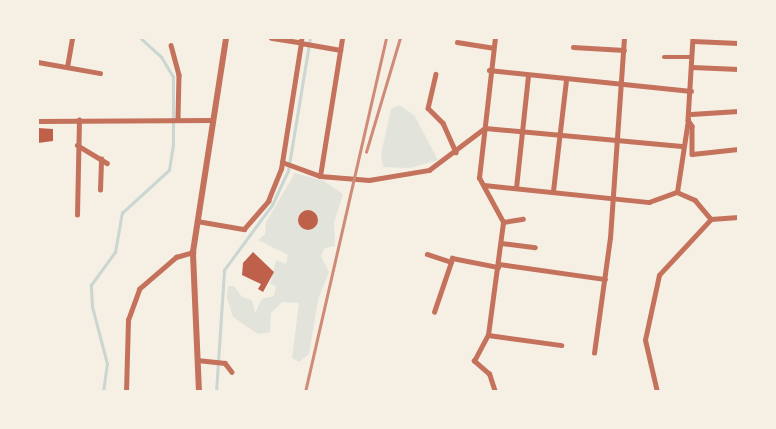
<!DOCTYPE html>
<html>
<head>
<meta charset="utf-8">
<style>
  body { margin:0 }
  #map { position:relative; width:776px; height:429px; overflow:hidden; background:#f6efe4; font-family:"Public Sans",sans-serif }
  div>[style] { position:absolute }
  .green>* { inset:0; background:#e2e4dc }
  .stream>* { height:2.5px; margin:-1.25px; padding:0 1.25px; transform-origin:1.25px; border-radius:1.25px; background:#c9d6d2 }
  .building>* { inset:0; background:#bf614a }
  .round { border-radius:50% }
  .minor>* { height:4.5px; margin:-2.25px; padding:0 2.25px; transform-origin:2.25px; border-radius:2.25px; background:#c5725c }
  .tertiary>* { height:5.5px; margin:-2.75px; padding:0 2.75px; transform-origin:2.75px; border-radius:2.75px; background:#c5725c }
  .rail>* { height:2.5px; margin:-1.25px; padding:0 1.25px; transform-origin:1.25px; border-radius:1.25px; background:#cf8b77 }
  span { translate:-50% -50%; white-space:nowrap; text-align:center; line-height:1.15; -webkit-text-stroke:4px #f6efe4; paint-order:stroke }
  .frame { position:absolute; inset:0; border:39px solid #f6efe4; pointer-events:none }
</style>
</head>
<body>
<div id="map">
  <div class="green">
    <div style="clip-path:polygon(399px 105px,414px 115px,438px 160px,410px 168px,383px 167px,381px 154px,391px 109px)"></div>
    <div style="clip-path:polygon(295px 173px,324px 181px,343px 194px,334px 223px,335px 246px,325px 248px,321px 256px,329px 272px,318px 300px,309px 354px,299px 362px,292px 358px,299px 303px,282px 302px,271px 313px,270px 332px,258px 334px,233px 317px,227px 298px,228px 286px,234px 286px,242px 297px,252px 300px,255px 313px,262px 299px,274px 296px,276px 286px,270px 284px,276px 260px,286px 264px,288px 255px,258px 240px,265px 234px,266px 222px)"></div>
  </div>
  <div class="stream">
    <div style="left:103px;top:392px;width:28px;rotate:-82deg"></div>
    <div style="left:107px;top:364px;width:59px;rotate:-104.7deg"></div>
    <div style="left:92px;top:307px;width:22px;rotate:-93deg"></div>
    <div style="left:91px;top:285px;width:41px;rotate:-54deg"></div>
    <div style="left:115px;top:252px;width:40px;rotate:-80deg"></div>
    <div style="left:122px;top:213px;width:64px;rotate:-42.5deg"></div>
    <div style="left:169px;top:170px;width:26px;rotate:-81deg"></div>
    <div style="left:173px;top:144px;width:67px;rotate:-90deg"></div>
    <div style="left:173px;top:77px;width:23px;rotate:-121deg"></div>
    <div style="left:161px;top:57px;width:28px;rotate:-138deg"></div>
    <div style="left:216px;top:392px;width:122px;rotate:-86.2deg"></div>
    <div style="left:224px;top:270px;width:81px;rotate:-53.6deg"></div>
    <div style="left:272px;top:205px;width:38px;rotate:-65deg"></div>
    <div style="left:288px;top:171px;width:135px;rotate:-80.6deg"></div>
  </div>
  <div class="building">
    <div style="clip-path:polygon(38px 128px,53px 129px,53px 141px,38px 143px)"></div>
    <div class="round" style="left:298px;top:210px;width:20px;height:20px"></div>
    <div style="clip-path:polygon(253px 252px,274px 272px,263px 292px,258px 289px,261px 284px,242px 275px,243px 263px)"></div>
  </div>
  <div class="minor">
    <div style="left:302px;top:38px;width:5px;rotate:101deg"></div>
    <div style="left:301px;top:43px;width:40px;rotate:10deg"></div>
    <div style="left:693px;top:38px;width:82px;rotate:93.5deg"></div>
    <div style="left:688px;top:120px;width:7px;rotate:56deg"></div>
    <div style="left:692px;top:126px;width:28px;rotate:90deg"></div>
    <div style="left:692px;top:154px;width:46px;rotate:-6.2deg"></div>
    <div style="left:693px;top:41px;width:45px;rotate:2.5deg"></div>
    <div style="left:457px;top:42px;width:36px;rotate:9deg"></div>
    <div style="left:171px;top:45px;width:31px;rotate:75deg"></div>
    <div style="left:179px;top:75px;width:45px;rotate:91.3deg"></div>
    <div style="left:573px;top:47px;width:51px;rotate:3.4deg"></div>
    <div style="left:664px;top:57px;width:28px"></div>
    <div style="left:38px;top:62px;width:63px;rotate:10.1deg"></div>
    <div style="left:67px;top:67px;width:29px;rotate:-80deg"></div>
    <div style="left:692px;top:67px;width:46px;rotate:2.5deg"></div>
    <div style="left:489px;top:70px;width:203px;rotate:5.9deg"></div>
    <div style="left:436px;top:74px;width:35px;rotate:103deg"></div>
    <div style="left:428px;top:108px;width:21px;rotate:45deg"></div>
    <div style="left:443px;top:123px;width:32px;rotate:66deg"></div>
    <div style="left:691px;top:114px;width:47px;rotate:-3.7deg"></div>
    <div style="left:38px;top:121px;width:173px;rotate:-0.3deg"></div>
    <div style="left:77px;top:145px;width:35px;rotate:31deg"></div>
    <div style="left:282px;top:162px;width:40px;rotate:20.2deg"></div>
    <div style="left:320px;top:176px;width:140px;rotate:-80.9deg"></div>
    <div style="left:320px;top:176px;width:49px;rotate:4.7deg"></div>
    <div style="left:369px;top:180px;width:61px;rotate:-9.5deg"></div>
    <div style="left:429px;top:170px;width:70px;rotate:-36.9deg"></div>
    <div style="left:485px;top:128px;width:197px;rotate:5.2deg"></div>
    <div style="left:484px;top:185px;width:166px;rotate:5.9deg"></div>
    <div style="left:649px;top:202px;width:30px;rotate:-20deg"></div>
    <div style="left:677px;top:192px;width:20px;rotate:24deg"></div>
    <div style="left:695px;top:200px;width:25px;rotate:50deg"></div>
    <div style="left:516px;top:188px;width:113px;rotate:-83.9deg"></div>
    <div style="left:100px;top:190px;width:31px;rotate:-88deg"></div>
    <div style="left:553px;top:191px;width:112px;rotate:-83.3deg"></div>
    <div style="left:677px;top:192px;width:73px;rotate:-81.3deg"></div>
    <div style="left:77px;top:215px;width:95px;rotate:-88.8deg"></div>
    <div style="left:197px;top:221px;width:48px;rotate:9.7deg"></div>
    <div style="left:244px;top:229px;width:37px;rotate:-49deg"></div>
    <div style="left:268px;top:201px;width:35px;rotate:-68deg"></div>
    <div style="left:281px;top:169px;width:128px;rotate:-81deg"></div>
    <div style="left:301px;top:43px;width:30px;rotate:-171deg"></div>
    <div style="left:503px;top:222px;width:20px;rotate:-9deg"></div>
    <div style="left:501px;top:243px;width:34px;rotate:7deg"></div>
    <div style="left:427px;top:254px;width:25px;rotate:18deg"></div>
    <div style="left:451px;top:262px;width:4px;rotate:-76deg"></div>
    <div style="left:452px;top:258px;width:47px;rotate:11.1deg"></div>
    <div style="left:499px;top:264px;width:107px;rotate:8.1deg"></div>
    <div style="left:434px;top:312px;width:53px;rotate:-71.2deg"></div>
    <div style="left:488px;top:335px;width:74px;rotate:7.8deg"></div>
    <div style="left:594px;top:353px;width:116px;rotate:-82.1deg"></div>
    <div style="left:610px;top:238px;width:200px;rotate:-86deg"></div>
    <div style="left:197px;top:360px;width:28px;rotate:6deg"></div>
    <div style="left:225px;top:363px;width:11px;rotate:52deg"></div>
    <div style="left:126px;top:392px;width:72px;rotate:-88.4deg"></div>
    <div style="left:128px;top:320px;width:33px;rotate:-70deg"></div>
    <div style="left:139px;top:289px;width:49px;rotate:-40.9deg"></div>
    <div style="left:176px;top:257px;width:18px;rotate:-16deg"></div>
    <div style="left:495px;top:392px;width:19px;rotate:-108deg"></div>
    <div style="left:489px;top:374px;width:20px;rotate:-139deg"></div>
    <div style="left:474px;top:361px;width:30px;rotate:-62deg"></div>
    <div style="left:488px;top:335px;width:114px;rotate:-82.4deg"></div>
    <div style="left:503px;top:222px;width:50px;rotate:-118.6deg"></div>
    <div style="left:479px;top:178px;width:141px;rotate:-83.5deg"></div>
    <div style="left:657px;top:392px;width:53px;rotate:-103deg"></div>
    <div style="left:645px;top:340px;width:66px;rotate:-77.8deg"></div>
    <div style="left:659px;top:275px;width:76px;rotate:-47.1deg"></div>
    <div style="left:711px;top:219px;width:27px;rotate:-4deg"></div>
  </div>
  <div class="tertiary">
    <div style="left:199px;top:392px;width:140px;rotate:-92.5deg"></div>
    <div style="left:193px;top:252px;width:217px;rotate:-81.2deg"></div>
  </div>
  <div class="rail">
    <div style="left:366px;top:152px;width:119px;rotate:-73.4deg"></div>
    <div style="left:305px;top:392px;width:363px;rotate:-77.1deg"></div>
  </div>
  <div class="frame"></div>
</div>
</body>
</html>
